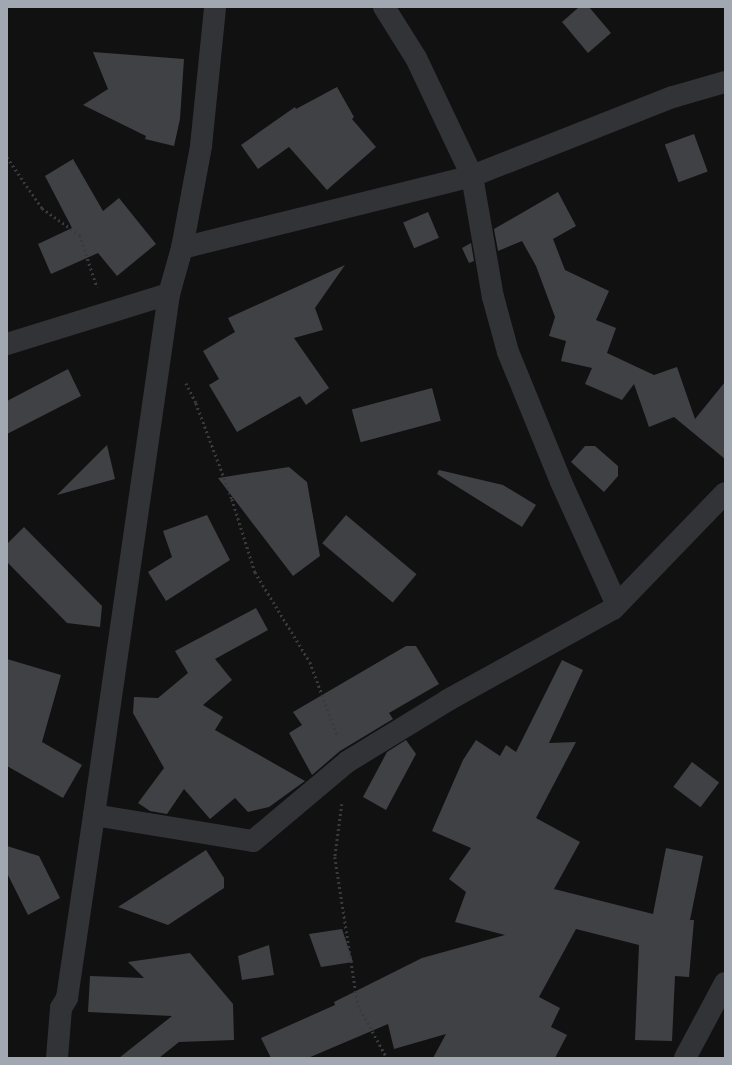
<!DOCTYPE html>
<html>
<head>
<meta charset="utf-8">
<style>
  body { margin:0 }
  #map { position:relative; width:732px; height:1065px; overflow:hidden; background:#111112; font-family:Roboto,sans-serif }
  div>[style] { position:absolute }
  .building>* { inset:0; background:#404145; transform-origin:0 0 }
  .path>* { height:2.5px; margin-top:-1.25px; transform-origin:0; background:repeating-linear-gradient(90deg,#383a3e 0 2px,transparent 0 5px) }
  .street>* { height:22px; margin:-11px; padding:0 11px; transform-origin:11px; border-radius:11px; background:#323337 }
  span { translate:-50% -50%; white-space:nowrap; text-align:center; line-height:1.15; -webkit-text-stroke:3px #0c0c0d; paint-order:stroke }
  .frame { position:absolute; inset:0; border:8px solid #a2a8b2; pointer-events:none }
</style>
</head>
<body>
<div id="map">
  <div class="building">
    <div style="clip-path:polygon(579px 7px,589px 7px,611px 33px,588px 53px,562px 22px)"></div>
    <div style="clip-path:polygon(93px 52px,184px 59px,180px 119px,174px 146px,145px 139px,146px 136px,83px 105px,108px 89px)"></div>
    <div style="clip-path:polygon(337px 87px,354px 117px,352px 119px,376px 147px,327px 190px,289px 147px,258px 169px,241px 145px,295px 107px,296px 109px)"></div>
    <div style="left:694px;top:134px;width:40px;height:31px;rotate:70deg"></div>
    <div style="clip-path:polygon(73px 159px,103px 211px,119px 198px,156px 244px,117px 276px,98px 253px,51px 274px,38px 244px,72px 228px,45px 176px)"></div>
    <div style="clip-path:polygon(558px 192px,576px 226px,553px 239px,565px 270px,609px 291px,596px 320px,616px 328px,607px 353px,654px 375px,677px 367px,695px 419px,725px 382px,725px 459px,674px 417px,649px 427px,634px 384px,622px 400px,585px 384px,592px 368px,561px 361px,566px 341px,549px 336px,555px 317px,536px 266px,522px 241px,498px 251px,494px 229px)"></div>
    <div style="left:428px;top:212px;width:28px;height:27px;rotate:67deg"></div>
    <div style="clip-path:polygon(471px 243px,474px 261px,469px 263px,462px 248px)"></div>
    <div style="clip-path:polygon(345px 265px,315px 308px,323px 330px,294px 338px,329px 388px,306px 405px,300px 396px,237px 432px,209px 385px,219px 379px,203px 351px,235px 332px,228px 318px)"></div>
    <div style="clip-path:polygon(68px 369px,81px 396px,7px 434px,7px 401px)"></div>
    <div style="left:432px;top:388px;width:34px;height:83px;rotate:75deg"></div>
    <div style="clip-path:polygon(107px 445px,115px 479px,57px 495px)"></div>
    <div style="clip-path:polygon(585px 446px,595px 446px,618px 466px,618px 476px,604px 492px,571px 462px)"></div>
    <div style="clip-path:polygon(289px 467px,307px 482px,320px 556px,293px 576px,218px 478px)"></div>
    <div style="clip-path:polygon(439px 470px,503px 485px,536px 505px,522px 527px,437px 474px)"></div>
    <div style="clip-path:polygon(207px 515px,230px 560px,166px 601px,148px 572px,172px 557px,163px 531px)"></div>
    <div style="left:346px;top:515px;width:92px;height:37px;rotate:40deg"></div>
    <div style="clip-path:polygon(24px 527px,102px 606px,100px 627px,67px 623px,7px 562px,7px 544px)"></div>
    <div style="clip-path:polygon(256px 608px,268px 630px,215px 659px,232px 680px,203px 705px,223px 717px,215px 730px,305px 781px,269px 807px,248px 812px,235px 798px,210px 819px,184px 789px,167px 814px,150px 811px,138px 803px,164px 768px,133px 713px,134px 697px,158px 698px,188px 673px,175px 651px)"></div>
    <div style="clip-path:polygon(406px 646px,416px 646px,439px 684px,389px 713px,393px 719px,340px 751px,312px 775px,289px 733px,302px 725px,293px 712px)"></div>
    <div style="clip-path:polygon(7px 659px,61px 675px,42px 742px,82px 765px,63px 798px,7px 766px)"></div>
    <div style="clip-path:polygon(562px 660px,583px 670px,549px 743px,576px 742px,536px 818px,580px 842px,554px 889px,653px 914px,666px 848px,703px 856px,690px 920px,694px 920px,689px 977px,675px 976px,672px 1041px,635px 1040px,639px 945px,576px 929px,539px 997px,560px 1008px,551px 1027px,567px 1035px,555px 1058px,433px 1058px,446px 1034px,394px 1049px,388px 1024px,308px 1058px,271px 1058px,261px 1038px,335px 1005px,334px 1002px,422px 958px,505px 935px,455px 922px,466px 892px,449px 879px,471px 848px,432px 831px,463px 760px,476px 740px,500px 756px,506px 745px,516px 752px)"></div>
    <div style="clip-path:polygon(406px 740px,416px 754px,386px 810px,363px 797px,387px 752px)"></div>
    <div style="left:692px;top:762px;width:34px;height:31px;rotate:37deg"></div>
    <div style="clip-path:polygon(7px 846px,39px 856px,60px 898px,28px 915px,7px 873px)"></div>
    <div style="clip-path:polygon(206px 850px,224px 878px,224px 888px,168px 925px,118px 907px)"></div>
    <div style="clip-path:polygon(342px 929px,353px 962px,321px 967px,309px 934px)"></div>
    <div style="clip-path:polygon(269px 945px,274px 975px,242px 980px,238px 956px)"></div>
    <div style="clip-path:polygon(190px 953px,233px 1004px,234px 1040px,179px 1042px,159px 1058px,119px 1058px,172px 1016px,88px 1012px,90px 976px,144px 978px,128px 962px)"></div>
  </div>
  <div class="path">
    <div style="left:7px;top:157px;width:62px;rotate:55.5deg"></div>
    <div style="left:42px;top:208px;width:47px;rotate:35.4deg"></div>
    <div style="left:80px;top:235px;width:55px;rotate:71.9deg"></div>
    <div style="left:186px;top:383px;width:22px;rotate:63deg"></div>
    <div style="left:196px;top:403px;width:103px;rotate:69.4deg"></div>
    <div style="left:232px;top:499px;width:77px;rotate:72.5deg"></div>
    <div style="left:255px;top:572px;width:105px;rotate:58.6deg"></div>
    <div style="left:310px;top:662px;width:78px;rotate:69.7deg"></div>
    <div style="left:342px;top:804px;width:53px;rotate:97.5deg"></div>
    <div style="left:335px;top:857px;width:150px;rotate:81.2deg"></div>
    <div style="left:358px;top:1005px;width:60px;rotate:61.3deg"></div>
  </div>
  <div class="street">
    <div style="left:384px;top:7px;width:60px;rotate:57.9deg"></div>
    <div style="left:416px;top:58px;width:131px;rotate:64.6deg"></div>
    <div style="left:472px;top:176px;width:123px;rotate:80.2deg"></div>
    <div style="left:493px;top:297px;width:57px;rotate:74.7deg"></div>
    <div style="left:508px;top:352px;width:140px;rotate:67.8deg"></div>
    <div style="left:561px;top:482px;width:135px;rotate:65.5deg"></div>
    <div style="left:182px;top:248px;width:299px;rotate:-13.9deg"></div>
    <div style="left:472px;top:176px;width:216px;rotate:-21.5deg"></div>
    <div style="left:673px;top:97px;width:54px;rotate:-16.1deg"></div>
    <div style="left:7px;top:344px;width:170px;rotate:-17.2deg"></div>
    <div style="left:94px;top:815px;width:526px;rotate:-81.81deg"></div>
    <div style="left:169px;top:294px;width:48px;rotate:-74.2deg"></div>
    <div style="left:182px;top:248px;width:104px;rotate:-79.4deg"></div>
    <div style="left:201px;top:146px;width:140px;rotate:-84.2deg"></div>
    <div style="left:57px;top:1058px;width:50px;rotate:-85.4deg"></div>
    <div style="left:61px;top:1008px;width:12px;rotate:-59deg"></div>
    <div style="left:67px;top:998px;width:185px;rotate:-81.6deg"></div>
    <div style="left:94px;top:815px;width:161px;rotate:9.3deg"></div>
    <div style="left:253px;top:841px;width:123px;rotate:-40deg"></div>
    <div style="left:347px;top:762px;width:119px;rotate:-31.5deg"></div>
    <div style="left:448px;top:700px;width:188px;rotate:-28.9deg"></div>
    <div style="left:613px;top:609px;width:161px;rotate:-46deg"></div>
    <div style="left:685px;top:1058px;width:85px;rotate:-61.9deg"></div>
  </div>
  <div class="frame"></div>
</div>
</body>
</html>
